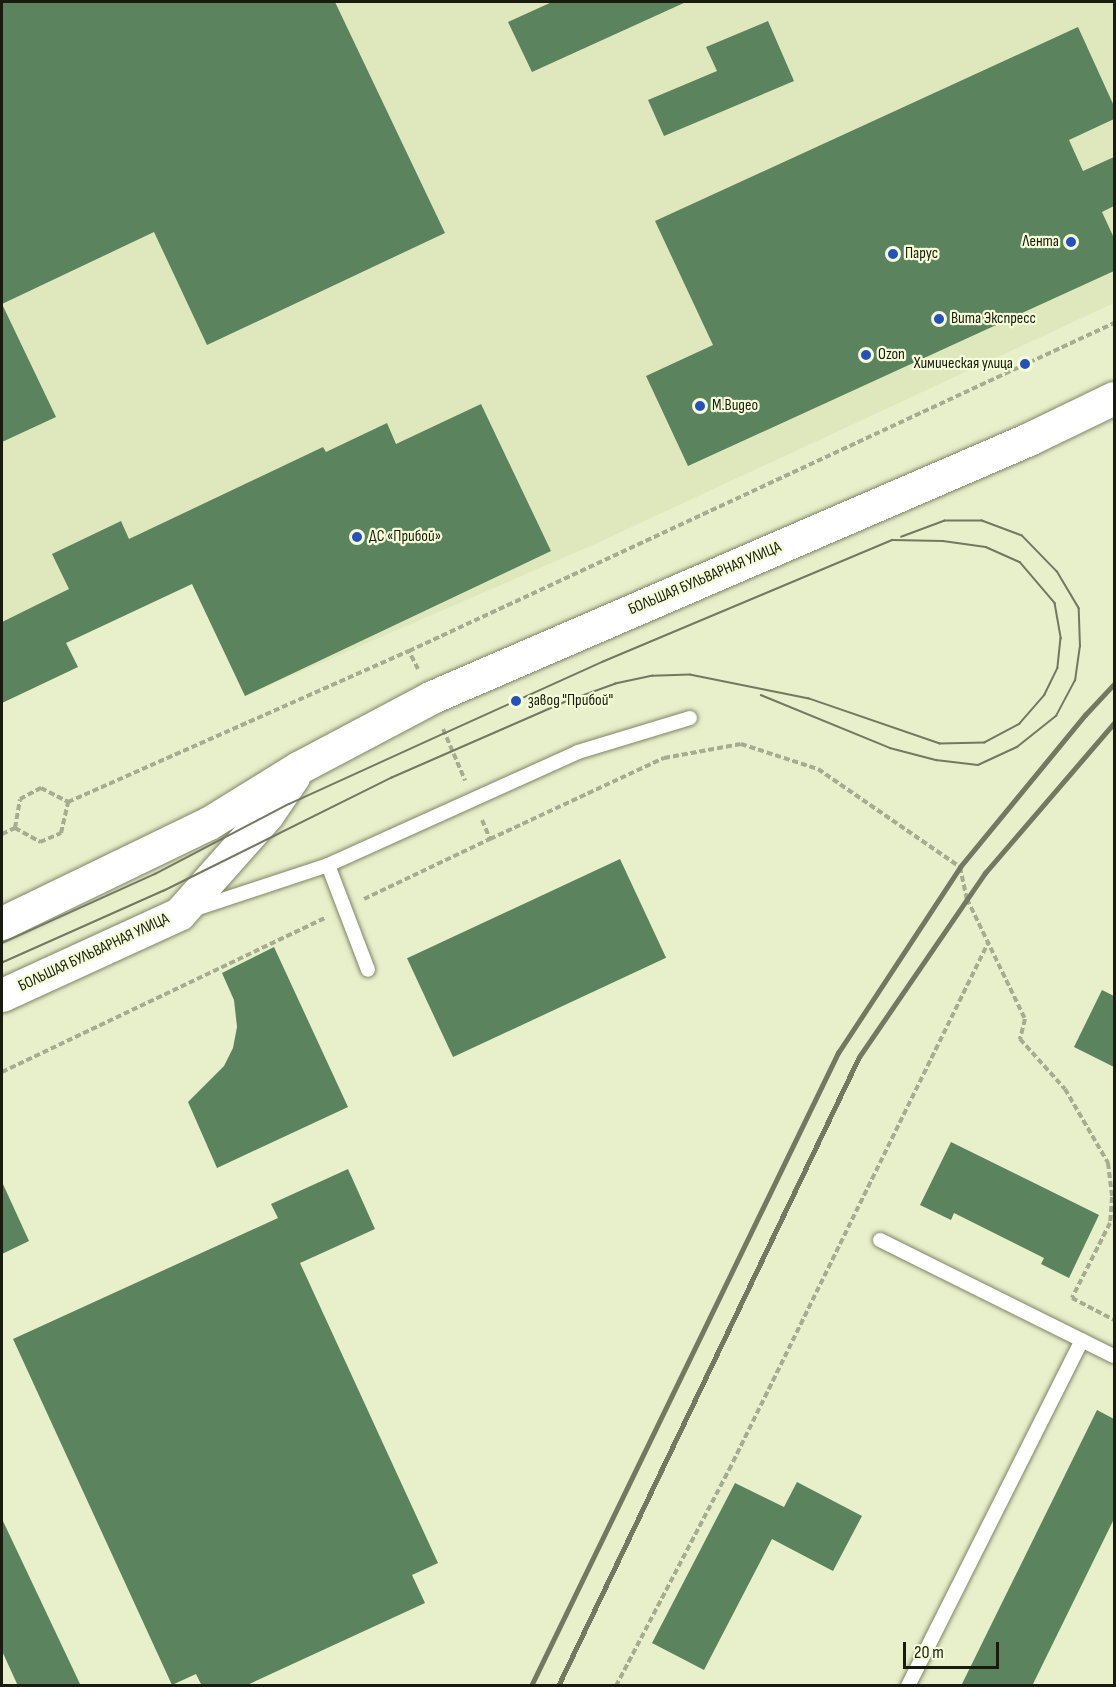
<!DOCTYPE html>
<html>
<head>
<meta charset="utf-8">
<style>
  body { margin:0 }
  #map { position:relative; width:1116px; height:1687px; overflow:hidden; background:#e7efcb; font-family:"Sofia Sans Condensed",sans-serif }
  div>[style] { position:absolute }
  .built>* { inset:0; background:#dfe8bc }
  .building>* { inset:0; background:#5b835e; transform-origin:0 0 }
  .path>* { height:4px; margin-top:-2px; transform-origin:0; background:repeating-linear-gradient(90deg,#a6ac90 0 6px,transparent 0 9px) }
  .roads { filter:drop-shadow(0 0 2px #7f8564) drop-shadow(0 0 2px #7f8564) }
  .service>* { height:14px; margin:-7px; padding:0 7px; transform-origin:7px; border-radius:7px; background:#fff }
  .secondary>* { height:33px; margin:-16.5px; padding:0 16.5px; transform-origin:16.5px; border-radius:16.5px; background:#fff }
  .tram>* { height:1.5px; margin:-0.75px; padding:0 0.75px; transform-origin:0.75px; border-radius:0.75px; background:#737861 }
  .rail>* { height:4.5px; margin:-2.25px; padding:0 2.25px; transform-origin:2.25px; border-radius:2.25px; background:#737861 }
  .dots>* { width:16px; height:16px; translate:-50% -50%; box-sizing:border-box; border:3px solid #f5fcd8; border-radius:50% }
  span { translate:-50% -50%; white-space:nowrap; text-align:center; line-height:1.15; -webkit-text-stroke:4.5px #f5fcd8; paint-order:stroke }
  .poi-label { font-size:16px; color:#191b0e }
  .right { translate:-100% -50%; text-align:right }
  .left { translate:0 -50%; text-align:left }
  .street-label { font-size:16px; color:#191b0e }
  .frame { position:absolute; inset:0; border:3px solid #191b0e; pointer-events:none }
  .scale { position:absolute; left:903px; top:1642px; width:96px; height:27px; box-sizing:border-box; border:3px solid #191b0e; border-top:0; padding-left:8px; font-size:18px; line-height:21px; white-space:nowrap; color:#191b0e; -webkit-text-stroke:4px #f5fcd8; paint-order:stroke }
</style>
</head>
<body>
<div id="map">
  <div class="built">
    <div style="clip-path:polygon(2px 2px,1114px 2px,1114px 303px,595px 544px,245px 696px,192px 584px,67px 643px,78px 667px,2px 703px)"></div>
  </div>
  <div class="building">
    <div style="clip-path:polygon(2px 2px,335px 2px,445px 233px,207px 345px,154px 232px,2px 304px,56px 417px,2px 442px)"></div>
    <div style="clip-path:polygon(552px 2px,686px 2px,532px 72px,508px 22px)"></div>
    <div style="clip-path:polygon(768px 21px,794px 81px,664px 136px,648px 100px,717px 71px,706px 47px)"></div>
    <div style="clip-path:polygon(1078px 27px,1114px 106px,1114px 119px,1069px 140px,1083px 171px,1114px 157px,1114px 206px,1102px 212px,1114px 238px,1114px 271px,688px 466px,646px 376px,713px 345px,655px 221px)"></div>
    <div style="clip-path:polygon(481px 404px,551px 551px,245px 696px,192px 584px,66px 643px,78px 667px,2px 703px,2px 622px,69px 589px,52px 554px,121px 521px,129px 539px,323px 447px,326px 452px,387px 423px,396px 444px)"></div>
    <div style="left:620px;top:859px;width:109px;height:235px;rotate:65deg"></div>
    <div style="clip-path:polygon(274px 947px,348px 1107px,217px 1168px,188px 1102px,224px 1066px,233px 1048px,237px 1027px,234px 1000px,222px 973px)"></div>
    <div style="clip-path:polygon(1102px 990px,1114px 996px,1114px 1067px,1074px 1047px)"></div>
    <div style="clip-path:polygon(951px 1142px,1099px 1215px,1069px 1278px,1041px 1264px,1044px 1258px,954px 1213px,951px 1220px,920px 1205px)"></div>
    <div style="clip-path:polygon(348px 1169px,375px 1229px,300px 1263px,438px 1563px,412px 1575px,425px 1603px,245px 1686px,202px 1686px,196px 1674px,172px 1685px,13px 1339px,278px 1218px,271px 1204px)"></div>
    <div style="clip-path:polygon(2px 1182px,29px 1241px,2px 1254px)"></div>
    <div style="clip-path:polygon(1097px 1410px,1114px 1419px,1114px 1519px,1032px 1686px,961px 1686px)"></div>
    <div style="clip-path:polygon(797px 1482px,862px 1516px,833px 1571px,772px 1539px,704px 1670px,652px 1643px,735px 1483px,784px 1507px)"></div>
    <div style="clip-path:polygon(2px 1519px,81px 1686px,18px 1686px,2px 1651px)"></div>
  </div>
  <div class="path">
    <div style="left:418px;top:669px;width:20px;rotate:-117deg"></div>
    <div style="left:409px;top:651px;width:778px;rotate:-24.95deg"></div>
    <div style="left:443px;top:729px;width:56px;rotate:66.7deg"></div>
    <div style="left:482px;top:820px;width:21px;rotate:67deg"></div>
    <div style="left:490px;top:839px;width:192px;rotate:-25deg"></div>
    <div style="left:664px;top:758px;width:78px;rotate:-10.3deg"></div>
    <div style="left:741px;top:744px;width:81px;rotate:18deg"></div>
    <div style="left:818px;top:769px;width:173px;rotate:34.6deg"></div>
    <div style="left:960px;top:867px;width:33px;rotate:78deg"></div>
    <div style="left:967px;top:899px;width:133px;rotate:64.2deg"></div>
    <div style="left:1025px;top:1019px;width:21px;rotate:104deg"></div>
    <div style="left:1020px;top:1039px;width:67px;rotate:48deg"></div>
    <div style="left:1065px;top:1089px;width:86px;rotate:59.8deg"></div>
    <div style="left:1108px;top:1163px;width:34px;rotate:83deg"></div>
    <div style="left:1112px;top:1197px;width:26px;rotate:94deg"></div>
    <div style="left:1110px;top:1223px;width:84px;rotate:116.9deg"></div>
    <div style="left:1072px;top:1298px;width:47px;rotate:27.6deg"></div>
    <div style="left:15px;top:828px;width:29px;rotate:-80deg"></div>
    <div style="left:20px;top:799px;width:24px;rotate:-28deg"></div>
    <div style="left:41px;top:788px;width:30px;rotate:27deg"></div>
    <div style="left:2px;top:834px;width:14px;rotate:-25deg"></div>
    <div style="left:15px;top:828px;width:29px;rotate:29deg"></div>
    <div style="left:40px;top:842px;width:23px;rotate:-23deg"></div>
    <div style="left:61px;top:833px;width:32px;rotate:-77deg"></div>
    <div style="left:68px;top:802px;width:373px;rotate:-23.9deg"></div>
    <div style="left:364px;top:899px;width:140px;rotate:-25.5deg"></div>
    <div style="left:2px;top:1072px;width:358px;rotate:-25.5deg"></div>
    <div style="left:616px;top:1686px;width:244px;rotate:-62.4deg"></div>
    <div style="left:729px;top:1470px;width:589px;rotate:-63.83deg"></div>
  </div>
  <div class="roads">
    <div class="service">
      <div style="left:328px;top:865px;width:112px;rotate:69.1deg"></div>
      <div style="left:195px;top:909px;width:140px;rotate:-18.3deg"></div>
      <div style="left:328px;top:865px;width:274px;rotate:-24.3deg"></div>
      <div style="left:578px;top:752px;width:117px;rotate:-16.9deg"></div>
      <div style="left:880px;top:1240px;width:261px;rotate:26.4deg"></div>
      <div style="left:908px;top:1686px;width:387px;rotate:-63.3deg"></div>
    </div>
    <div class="secondary">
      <div style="left:2px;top:923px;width:230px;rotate:-25.8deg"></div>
      <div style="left:209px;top:823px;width:105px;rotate:-31.7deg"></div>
      <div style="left:298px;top:768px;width:152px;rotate:-27.9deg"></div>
      <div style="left:432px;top:697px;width:650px;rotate:-23.37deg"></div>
      <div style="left:1029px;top:439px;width:94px;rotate:-25.8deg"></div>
      <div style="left:2px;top:995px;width:195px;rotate:-24.6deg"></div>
      <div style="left:179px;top:914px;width:132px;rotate:-48.4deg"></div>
      <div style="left:267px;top:815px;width:46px;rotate:-55.6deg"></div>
    </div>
  </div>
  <div class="tram">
    <div style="left:761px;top:695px;width:139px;rotate:22.3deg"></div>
    <div style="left:890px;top:748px;width:48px;rotate:14.6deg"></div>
    <div style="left:936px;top:760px;width:42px;rotate:6.8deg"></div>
    <div style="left:978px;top:765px;width:43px;rotate:-24.8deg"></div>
    <div style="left:1017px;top:747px;width:50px;rotate:-38.5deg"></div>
    <div style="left:1056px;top:716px;width:40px;rotate:-62deg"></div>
    <div style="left:1075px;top:681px;width:34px;rotate:-82deg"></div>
    <div style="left:1080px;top:647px;width:38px;rotate:-92deg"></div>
    <div style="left:1079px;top:609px;width:43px;rotate:-120.7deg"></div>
    <div style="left:1057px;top:572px;width:50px;rotate:-134.2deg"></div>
    <div style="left:1022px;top:536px;width:43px;rotate:-159.4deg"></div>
    <div style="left:982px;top:521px;width:37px;rotate:180deg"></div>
    <div style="left:945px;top:521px;width:46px;rotate:159.6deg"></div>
    <div style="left:2px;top:943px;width:168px;rotate:-24.3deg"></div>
    <div style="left:155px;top:874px;width:151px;rotate:-27.6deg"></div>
    <div style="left:289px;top:804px;width:171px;rotate:-24.5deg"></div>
    <div style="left:445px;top:733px;width:172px;rotate:-24.3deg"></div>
    <div style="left:602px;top:662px;width:315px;rotate:-22.8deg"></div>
    <div style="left:892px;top:540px;width:51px;rotate:1.1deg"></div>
    <div style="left:943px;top:541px;width:43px;rotate:7.9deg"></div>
    <div style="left:986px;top:547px;width:37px;rotate:24deg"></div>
    <div style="left:1020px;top:562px;width:54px;rotate:49.5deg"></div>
    <div style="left:1055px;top:603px;width:36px;rotate:80deg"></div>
    <div style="left:1061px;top:638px;width:30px;rotate:96deg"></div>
    <div style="left:1058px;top:668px;width:30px;rotate:116deg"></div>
    <div style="left:1045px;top:695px;width:38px;rotate:131deg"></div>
    <div style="left:1020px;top:724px;width:40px;rotate:152deg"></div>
    <div style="left:985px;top:743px;width:45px;rotate:178.7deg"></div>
    <div style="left:940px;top:744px;width:139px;rotate:-161deg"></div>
    <div style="left:809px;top:699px;width:121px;rotate:-168.6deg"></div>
    <div style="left:690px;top:675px;width:37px;rotate:178deg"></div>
    <div style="left:653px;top:676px;width:38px;rotate:168deg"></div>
    <div style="left:616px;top:684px;width:53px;rotate:160.2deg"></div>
    <div style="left:566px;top:702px;width:190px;rotate:156.4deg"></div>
    <div style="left:392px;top:778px;width:254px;rotate:153.6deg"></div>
    <div style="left:164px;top:891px;width:177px;rotate:156deg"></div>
  </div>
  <div class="rail">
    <div style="left:531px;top:1686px;width:704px;rotate:-64.13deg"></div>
    <div style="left:838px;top:1053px;width:222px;rotate:-56.7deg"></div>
    <div style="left:960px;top:867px;width:197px;rotate:-50.6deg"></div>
    <div style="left:1085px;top:715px;width:42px;rotate:-46.9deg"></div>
    <div style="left:558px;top:1686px;width:697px;rotate:-64.43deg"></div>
    <div style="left:859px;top:1057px;width:223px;rotate:-55.6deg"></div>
    <div style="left:985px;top:873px;width:198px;rotate:-49.3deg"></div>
  </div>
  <div class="dots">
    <div style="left:1071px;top:242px;background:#2750bf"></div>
    <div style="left:893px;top:254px;background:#2750bf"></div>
    <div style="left:939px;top:319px;background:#2750bf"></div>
    <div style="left:866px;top:355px;background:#2750bf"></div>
    <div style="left:1025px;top:364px;background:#2750bf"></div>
    <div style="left:700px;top:406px;background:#2750bf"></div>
    <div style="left:357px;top:537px;background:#2750bf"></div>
    <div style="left:516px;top:701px;background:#2750bf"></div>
  </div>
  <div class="poi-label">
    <span class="right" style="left:1059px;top:242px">Лента</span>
    <span class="left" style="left:905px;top:254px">Парус</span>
    <span class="left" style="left:951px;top:319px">Вита Экспресс</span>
    <span class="left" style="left:878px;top:355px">Ozon</span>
    <span class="right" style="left:1013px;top:364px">Химическая улица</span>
    <span class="left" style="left:712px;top:406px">М.Видео</span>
    <span class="left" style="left:369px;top:537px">ДC «Прибой»</span>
    <span class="left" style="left:528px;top:701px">завод "Прибой"</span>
  </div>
  <div class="street-label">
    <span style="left:705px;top:579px;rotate:-23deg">БОЛЬШАЯ БУЛЬВАРНАЯ УЛИЦА</span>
    <span style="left:94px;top:953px;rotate:-25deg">БОЛЬШАЯ БУЛЬВАРНАЯ УЛИЦА</span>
  </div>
  <div class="frame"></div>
  <div class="scale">20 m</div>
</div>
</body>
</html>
